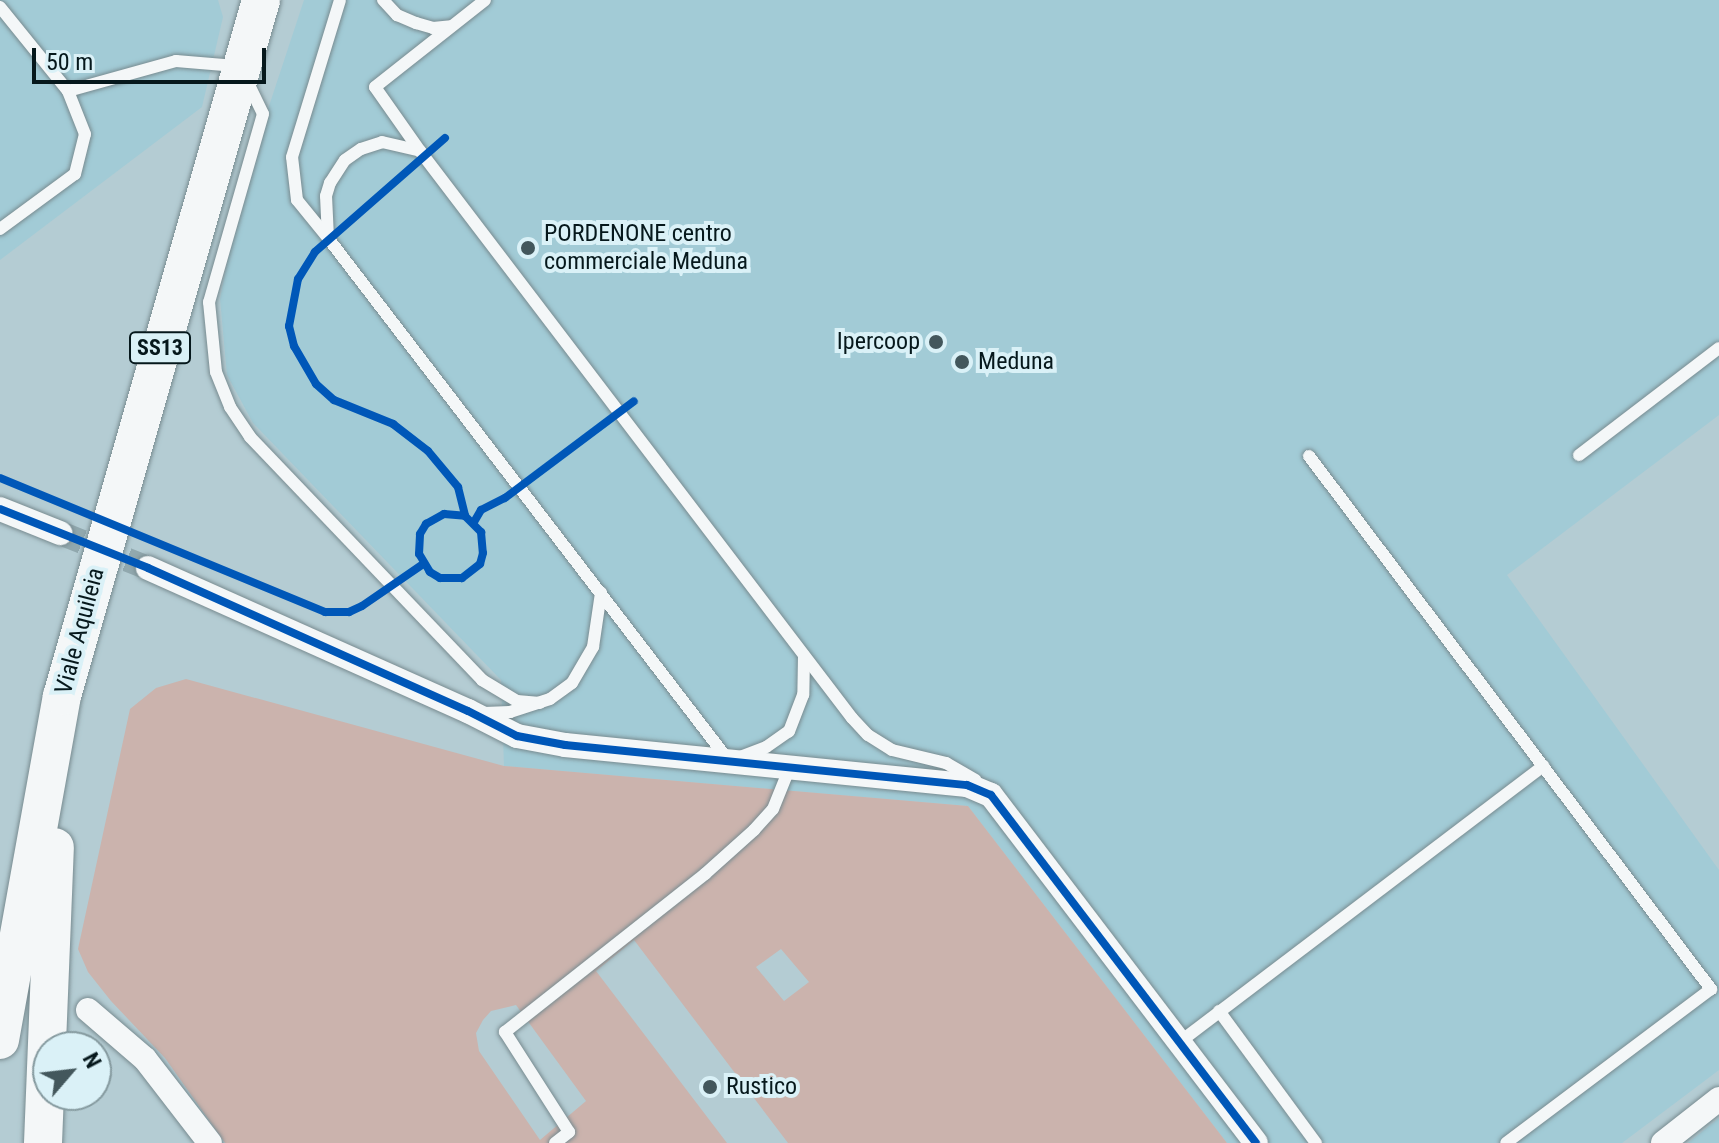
<!DOCTYPE html>
<html>
<head>
<meta charset="utf-8">
<style>
  body { margin:0 }
  #map { position:relative; width:1719px; height:1143px; overflow:hidden; background:#b4ccd3; font-family:"Roboto Condensed",sans-serif }
  div>[style] { position:absolute }
  .built>* { inset:0; background:#a2cbd6 }
  .green>* { inset:0; background:#cbb3ad }
  .street-tunnel>* { height:24px; margin-top:-12px; transform-origin:0; background:repeating-linear-gradient(90deg,#91a8ae 0 24px,transparent 0 36px) }
  .roads { filter:drop-shadow(0 0 2px #788b90) drop-shadow(0 0 2px #788b90) }
  .lane>* { height:12px; margin:-6px; padding:0 6px; transform-origin:6px; border-radius:6px; background:#f4f7f8 }
  .street>* { height:24px; margin:-12px; padding:0 12px; transform-origin:12px; border-radius:12px; background:#f4f7f8 }
  .primary>* { height:38px; margin:-19px; padding:0 19px; transform-origin:19px; border-radius:19px; background:#f4f7f8 }
  .cycleway>* { height:8px; margin:-4px; padding:0 4px; transform-origin:4px; border-radius:4px; background:#0057b8 }
  .dots>* { width:22px; height:22px; translate:-50% -50%; box-sizing:border-box; border:4px solid #daf1f7; border-radius:50% }
  span { translate:-50% -50%; white-space:nowrap; text-align:center; line-height:1.15; -webkit-text-stroke:8px #daf1f7; paint-order:stroke }
  .shield-label span { padding:2px 6px; background:#daf1f7; border:2px solid; border-radius:6px; -webkit-text-stroke-width:0 }
  .shield-label { font-size:22px; color:#06181c; font-weight:700 }
  .poi-label { font-size:24px; color:#06181c }
  .left { translate:0 -50%; text-align:left }
  .right { translate:-100% -50%; text-align:right }
  .street-label { font-size:24px; color:#06181c }
  .north { position:absolute; left:32px; top:1031px; width:80px; height:80px; box-sizing:border-box; background:#daf1f7; border:2px solid #859a9f; border-radius:50%; rotate:62deg; font-size:22px; font-weight:700; line-height:32px; text-align:center; color:#06181c }
  .north::after { content:''; display:block; margin:auto; width:28px; height:36px; background:#43575c; clip-path:polygon(50% 0,100% 100%,50% 72%,0 100%) }
  .scale { position:absolute; left:32px; top:48px; width:234px; height:36px; box-sizing:border-box; border:4px solid #06181c; border-top:0; padding-left:10px; font-size:24px; line-height:28px; white-space:nowrap; color:#06181c; -webkit-text-stroke:6px #daf1f7; paint-order:stroke }
</style>
</head>
<body>
<div id="map">
  <div class="built">
    <div style="clip-path:polygon(0 0,218px 0,223px 17px,202px 107px,0 260px)"></div>
    <div style="clip-path:polygon(304px 0,1719px 0,1719px 415px,1507px 575px,1719px 870px,1719px 1070px,1622px 1143px,1227px 1143px,968px 806px,504px 766px,501px 680px,253px 423px,227px 375px,220px 299px,241px 191px)"></div>
    <div style="clip-path:polygon(1719px 1118px,1719px 1143px,1688px 1143px)"></div>
  </div>
  <div class="green">
    <div style="clip-path:polygon(evenodd,186px 679px,504px 766px,968px 806px,1227px 1143px,788px 1143px,634px 940px,596px 971px,727px 1143px,225px 1143px,165px 1058px,111px 1001px,88px 972px,78px 949px,130px 709px,156px 688px,186px 679px,781px 949px,809px 982px,784px 1001px,756px 967px,781px 949px,186px 679px,516px 1005px,586px 1101px,540px 1140px,479px 1051px,476px 1033px,483px 1020px,491px 1011px,516px 1005px)"></div>
  </div>
  <div class="street-tunnel">
    <div style="left:60px;top:533px;width:95px;rotate:21.7deg"></div>
  </div>
  <div class="roads">
    <div class="lane">
      <div style="left:383px;top:0;width:21px;rotate:47deg"></div>
      <div style="left:397px;top:15px;width:21px;rotate:23deg"></div>
      <div style="left:416px;top:23px;width:18px;rotate:16deg"></div>
      <div style="left:433px;top:28px;width:18px;rotate:-6deg"></div>
      <div style="left:0;top:7px;width:108px;rotate:51deg"></div>
      <div style="left:248px;top:83px;width:34px;rotate:64deg"></div>
      <div style="left:263px;top:114px;width:196px;rotate:106deg"></div>
      <div style="left:209px;top:302px;width:70px;rotate:84.3deg"></div>
      <div style="left:216px;top:372px;width:38px;rotate:68deg"></div>
      <div style="left:230px;top:407px;width:36px;rotate:56deg"></div>
      <div style="left:250px;top:437px;width:336px;rotate:46.3deg"></div>
      <div style="left:482px;top:680px;width:41px;rotate:31deg"></div>
      <div style="left:517px;top:701px;width:23px;rotate:5deg"></div>
      <div style="left:420px;top:151px;width:78px;rotate:-125.1deg"></div>
      <div style="left:375px;top:87px;width:140px;rotate:-38.3deg"></div>
      <div style="left:0;top:229px;width:93px;rotate:-36.3deg"></div>
      <div style="left:75px;top:174px;width:41px;rotate:-76deg"></div>
      <div style="left:85px;top:134px;width:46px;rotate:-111.6deg"></div>
      <div style="left:68px;top:91px;width:112px;rotate:-15.5deg"></div>
      <div style="left:176px;top:61px;width:60px;rotate:4.8deg"></div>
      <div style="left:328px;top:238px;width:49px;rotate:-129.2deg"></div>
      <div style="left:297px;top:200px;width:43px;rotate:-96.6deg"></div>
      <div style="left:292px;top:157px;width:164px;rotate:-73deg"></div>
      <div style="left:1579px;top:455px;width:176px;rotate:-37.4deg"></div>
      <div style="left:1309px;top:456px;width:668px;rotate:52.98deg"></div>
      <div style="left:1711px;top:989px;width:256px;rotate:143.1deg"></div>
      <div style="left:804px;top:656px;width:39px;rotate:91deg"></div>
      <div style="left:803px;top:695px;width:39px;rotate:111deg"></div>
      <div style="left:789px;top:731px;width:28px;rotate:145deg"></div>
      <div style="left:766px;top:747px;width:40px;rotate:159deg"></div>
      <div style="left:729px;top:761px;width:659px;rotate:-127.48deg"></div>
      <div style="left:328px;top:238px;width:42px;rotate:-92.7deg"></div>
      <div style="left:326px;top:196px;width:14px;rotate:-73deg"></div>
      <div style="left:330px;top:183px;width:27px;rotate:-57deg"></div>
      <div style="left:345px;top:160px;width:19px;rotate:-35deg"></div>
      <div style="left:361px;top:149px;width:22px;rotate:-18deg"></div>
      <div style="left:382px;top:142px;width:39px;rotate:13deg"></div>
      <div style="left:420px;top:151px;width:713px;rotate:52.7deg"></div>
      <div style="left:852px;top:718px;width:23px;rotate:47deg"></div>
      <div style="left:868px;top:735px;width:28px;rotate:32deg"></div>
      <div style="left:892px;top:750px;width:56px;rotate:13.5deg"></div>
      <div style="left:946px;top:763px;width:34px;rotate:30deg"></div>
      <div style="left:484px;top:713px;width:26px;rotate:-2deg"></div>
      <div style="left:510px;top:712px;width:42px;rotate:-18deg"></div>
      <div style="left:550px;top:699px;width:27px;rotate:-36deg"></div>
      <div style="left:572px;top:683px;width:42px;rotate:-59.7deg"></div>
      <div style="left:593px;top:647px;width:55px;rotate:-81.6deg"></div>
      <div style="left:1219px;top:1011px;width:164px;rotate:53.7deg"></div>
      <div style="left:1181px;top:1041px;width:455px;rotate:-37.2deg"></div>
      <div style="left:555px;top:1143px;width:18px;rotate:-38deg"></div>
      <div style="left:569px;top:1132px;width:119px;rotate:-122.6deg"></div>
      <div style="left:505px;top:1032px;width:255px;rotate:-38.3deg"></div>
      <div style="left:705px;top:874px;width:66px;rotate:-41.9deg"></div>
      <div style="left:754px;top:830px;width:28px;rotate:-48deg"></div>
      <div style="left:773px;top:809px;width:45px;rotate:-68deg"></div>
    </div>
    <div class="street">
      <div style="left:0;top:509px;width:65px;rotate:21.8deg"></div>
      <div style="left:148px;top:568px;width:350px;rotate:24.1deg"></div>
      <div style="left:468px;top:711px;width:55px;rotate:27deg"></div>
      <div style="left:517px;top:736px;width:49px;rotate:10.6deg"></div>
      <div style="left:565px;top:745px;width:404px;rotate:5.7deg"></div>
      <div style="left:967px;top:785px;width:26px;rotate:23deg"></div>
      <div style="left:991px;top:795px;width:437px;rotate:52.7deg"></div>
      <div style="left:88px;top:1010px;width:75px;rotate:40.7deg"></div>
      <div style="left:145px;top:1059px;width:106px;rotate:52.3deg"></div>
      <div style="left:1663px;top:1143px;width:71px;rotate:-38.2deg"></div>
    </div>
    <div class="primary">
      <div style="left:0;top:1040px;width:350px;rotate:-79.8deg"></div>
      <div style="left:62px;top:696px;width:724px;rotate:-74.04deg"></div>
      <div style="left:43px;top:1143px;width:296px;rotate:-87.7deg"></div>
    </div>
  </div>
  <div class="cycleway">
    <div style="left:445px;top:138px;width:173px;rotate:138.8deg"></div>
    <div style="left:315px;top:252px;width:32px;rotate:122deg"></div>
    <div style="left:298px;top:279px;width:48px;rotate:100.8deg"></div>
    <div style="left:289px;top:326px;width:21px;rotate:76deg"></div>
    <div style="left:294px;top:346px;width:44px;rotate:59.9deg"></div>
    <div style="left:316px;top:384px;width:24px;rotate:42deg"></div>
    <div style="left:334px;top:400px;width:64px;rotate:22.1deg"></div>
    <div style="left:393px;top:424px;width:44px;rotate:37.6deg"></div>
    <div style="left:428px;top:451px;width:47px;rotate:50.2deg"></div>
    <div style="left:458px;top:487px;width:30px;rotate:76deg"></div>
    <div style="left:465px;top:516px;width:23px;rotate:45deg"></div>
    <div style="left:481px;top:532px;width:21px;rotate:85deg"></div>
    <div style="left:483px;top:553px;width:11px;rotate:105deg"></div>
    <div style="left:480px;top:564px;width:23px;rotate:142deg"></div>
    <div style="left:462px;top:578px;width:22px;rotate:180deg"></div>
    <div style="left:440px;top:578px;width:12px;rotate:-149deg"></div>
    <div style="left:430px;top:572px;width:21px;rotate:-121deg"></div>
    <div style="left:419px;top:554px;width:20px;rotate:-87deg"></div>
    <div style="left:420px;top:534px;width:12px;rotate:-59deg"></div>
    <div style="left:426px;top:524px;width:21px;rotate:-29deg"></div>
    <div style="left:444px;top:514px;width:21px;rotate:5deg"></div>
    <div style="left:0;top:478px;width:352px;rotate:22.4deg"></div>
    <div style="left:325px;top:612px;width:24px"></div>
    <div style="left:349px;top:612px;width:14px;rotate:-25deg"></div>
    <div style="left:362px;top:606px;width:74px;rotate:-34.5deg"></div>
    <div style="left:0;top:509px;width:159px;rotate:21.7deg"></div>
    <div style="left:148px;top:568px;width:350px;rotate:24.1deg"></div>
    <div style="left:468px;top:711px;width:55px;rotate:27deg"></div>
    <div style="left:517px;top:736px;width:49px;rotate:10.6deg"></div>
    <div style="left:565px;top:745px;width:404px;rotate:5.7deg"></div>
    <div style="left:967px;top:785px;width:26px;rotate:23deg"></div>
    <div style="left:991px;top:795px;width:437px;rotate:52.7deg"></div>
    <div style="left:474px;top:522px;width:14px;rotate:-60deg"></div>
    <div style="left:481px;top:510px;width:27px;rotate:-27deg"></div>
    <div style="left:505px;top:498px;width:161px;rotate:-36.9deg"></div>
  </div>
  <div class="dots">
    <div style="left:528px;top:248px;background:#43575c"></div>
    <div style="left:936px;top:342px;background:#43575c"></div>
    <div style="left:962px;top:362px;background:#43575c"></div>
    <div style="left:710px;top:1087px;background:#43575c"></div>
  </div>
  <div class="shield-label">
    <span style="left:160px;top:348px">SS13</span>
  </div>
  <div class="poi-label">
    <span class="left" style="left:544px;top:248px">PORDENONE centro<br>commerciale Meduna</span>
    <span class="right" style="left:920px;top:342px">Ipercoop</span>
    <span class="left" style="left:978px;top:362px">Meduna</span>
    <span class="left" style="left:726px;top:1087px">Rustico</span>
  </div>
  <div class="street-label">
    <span style="left:80px;top:631px;rotate:-75deg">Viale Aquileia</span>
  </div>
  <div class="north">N</div>
  <div class="scale">50 m</div>
</div>
</body>
</html>
